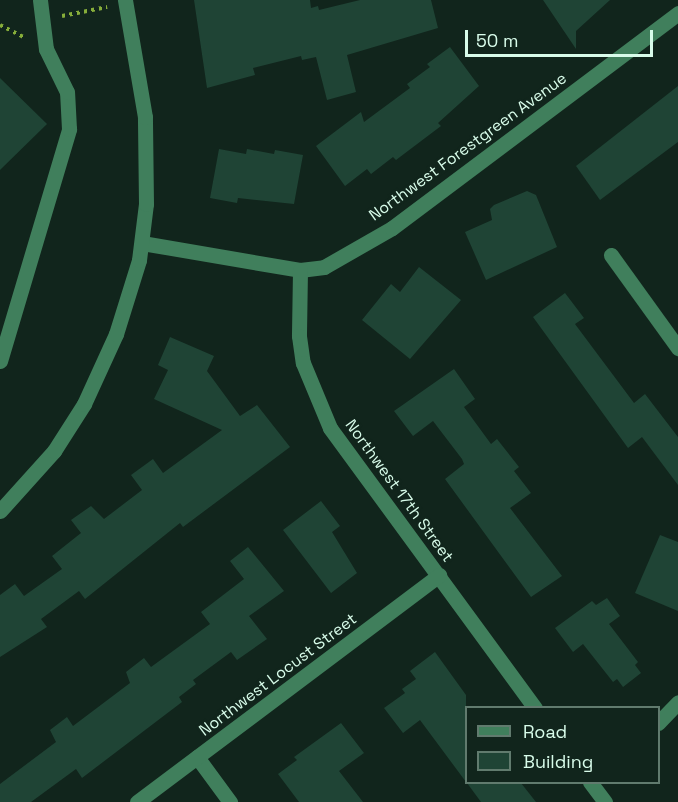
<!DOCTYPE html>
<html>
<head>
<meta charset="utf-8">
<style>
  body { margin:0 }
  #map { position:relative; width:678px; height:802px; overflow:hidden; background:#11251c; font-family:"Space Grotesk",sans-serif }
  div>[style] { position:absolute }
  .building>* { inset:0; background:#1f4435 }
  .path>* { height:4px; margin-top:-2px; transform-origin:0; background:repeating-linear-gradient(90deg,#86ad3a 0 3px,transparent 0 7.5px) }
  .minor>* { height:15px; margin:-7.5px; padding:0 7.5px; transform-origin:7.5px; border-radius:7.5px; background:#407f5c }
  span { translate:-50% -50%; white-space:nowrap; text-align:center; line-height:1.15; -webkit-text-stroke:5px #11251c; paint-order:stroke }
  .street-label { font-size:16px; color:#d8fcea }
  .legend { position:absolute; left:465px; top:706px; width:195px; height:78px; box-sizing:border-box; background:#11251c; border:2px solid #617b6e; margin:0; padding:8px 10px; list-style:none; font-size:18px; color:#d8fcea }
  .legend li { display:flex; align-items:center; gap:12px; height:30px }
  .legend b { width:30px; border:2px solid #617b6e }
  .scale { position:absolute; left:465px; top:30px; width:188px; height:27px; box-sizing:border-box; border:3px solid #d8fcea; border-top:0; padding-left:8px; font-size:18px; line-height:21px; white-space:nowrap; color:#d8fcea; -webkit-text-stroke:4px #11251c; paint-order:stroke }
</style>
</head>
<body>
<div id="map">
  <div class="building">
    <div style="clip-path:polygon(194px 0,310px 0,311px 8px,318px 6px,319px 10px,360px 0,431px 0,438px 28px,347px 55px,356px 92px,327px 100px,316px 57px,302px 60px,301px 56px,253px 68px,255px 75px,207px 88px)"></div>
    <div style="clip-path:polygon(543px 0,610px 0,576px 31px,576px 49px)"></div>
    <div style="clip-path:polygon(450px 47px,479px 86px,438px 123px,441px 126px,396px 160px,393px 157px,371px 174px,367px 169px,345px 186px,316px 146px,361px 112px,364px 122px,410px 88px,407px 84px,430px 67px,427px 64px)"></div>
    <div style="clip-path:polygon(0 78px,47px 124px,0 170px)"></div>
    <div style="clip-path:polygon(678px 86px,678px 142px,600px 200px,576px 166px)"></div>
    <div style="clip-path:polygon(219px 149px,246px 154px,247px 149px,274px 154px,275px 150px,303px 155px,294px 204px,238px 198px,237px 203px,210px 198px)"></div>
    <div style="clip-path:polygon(527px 191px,536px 195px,557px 247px,486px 280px,465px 232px,492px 220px,490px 209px,494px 205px)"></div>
    <div style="clip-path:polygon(419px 267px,461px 300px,410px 359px,362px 320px,391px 284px,400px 292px)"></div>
    <div style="clip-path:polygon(565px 293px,584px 318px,575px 324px,634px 403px,645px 394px,678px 437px,678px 485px,642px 437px,628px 448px,533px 317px)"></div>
    <div style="clip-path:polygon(170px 337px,214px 356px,207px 371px,240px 416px,257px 405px,290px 447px,183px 527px,180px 523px,85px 599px,79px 591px,41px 619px,47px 627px,0 657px,0 595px,15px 584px,24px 596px,62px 569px,52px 556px,81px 533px,71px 520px,91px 506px,104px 519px,142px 490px,131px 475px,153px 459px,163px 473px,222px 430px,154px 399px,168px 370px,158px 365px)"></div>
    <div style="clip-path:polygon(454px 369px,475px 399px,464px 407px,491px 444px,497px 439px,519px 467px,514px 471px,531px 493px,510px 508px,562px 576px,531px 597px,445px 479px,464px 464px,462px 459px,433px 421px,413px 436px,394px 411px)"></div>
    <div style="clip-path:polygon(321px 501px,340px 526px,332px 532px,357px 573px,331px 593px,283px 530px)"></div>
    <div style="clip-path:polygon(660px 535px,678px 542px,678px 611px,635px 593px)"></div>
    <div style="clip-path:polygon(248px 547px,284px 591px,249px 616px,267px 639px,237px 660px,231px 652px,193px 680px,196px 684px,179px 697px,182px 702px,82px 778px,76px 769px,31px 802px,0 802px,0 784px,56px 742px,50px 730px,67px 717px,73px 726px,130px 683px,126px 672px,144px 658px,151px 667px,210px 624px,201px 612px,244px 579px,230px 561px)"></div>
    <div style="clip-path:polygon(607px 598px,620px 616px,609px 624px,638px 662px,635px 665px,641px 673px,623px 687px,617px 679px,613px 682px,583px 644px,573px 652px,555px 628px,592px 601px,596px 605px)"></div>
    <div style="clip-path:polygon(435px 652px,466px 695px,466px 782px,420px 720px,403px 733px,384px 708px,405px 693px,402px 689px,416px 679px,410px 671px)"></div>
    <div style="clip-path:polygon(341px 723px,364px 753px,339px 771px,363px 802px,299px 802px,278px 774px,297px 760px,294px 757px)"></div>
    <div style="clip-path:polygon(467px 783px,521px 783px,536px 802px,481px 802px)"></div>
  </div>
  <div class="path">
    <div style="left:62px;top:16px;width:46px;rotate:-11.3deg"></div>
    <div style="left:0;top:25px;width:28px;rotate:27deg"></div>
  </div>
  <div class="minor">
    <div style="left:142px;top:243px;width:160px;rotate:9.7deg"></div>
    <div style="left:300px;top:270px;width:24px;rotate:-7deg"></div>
    <div style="left:324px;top:267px;width:78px;rotate:-29.8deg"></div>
    <div style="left:392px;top:228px;width:358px;rotate:-36.9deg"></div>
    <div style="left:611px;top:255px;width:115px;rotate:54.2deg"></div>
    <div style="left:300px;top:270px;width:66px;rotate:90.9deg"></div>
    <div style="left:299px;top:336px;width:27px;rotate:82deg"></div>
    <div style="left:303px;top:363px;width:70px;rotate:67.4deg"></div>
    <div style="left:330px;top:428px;width:347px;rotate:53.8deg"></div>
    <div style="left:0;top:361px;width:242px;rotate:-73.4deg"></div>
    <div style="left:69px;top:129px;width:37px;rotate:-93deg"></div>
    <div style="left:67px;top:92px;width:48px;rotate:-116deg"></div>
    <div style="left:46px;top:49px;width:49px;rotate:-97deg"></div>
    <div style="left:0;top:511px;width:81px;rotate:-48deg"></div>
    <div style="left:54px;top:451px;width:56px;rotate:-57.4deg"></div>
    <div style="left:84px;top:404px;width:77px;rotate:-65.4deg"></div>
    <div style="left:116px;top:334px;width:77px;rotate:-72.7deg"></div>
    <div style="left:139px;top:260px;width:56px;rotate:-82.9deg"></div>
    <div style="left:146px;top:204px;width:87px;rotate:-90.7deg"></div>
    <div style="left:145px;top:117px;width:119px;rotate:-99.7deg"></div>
    <div style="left:658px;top:723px;width:29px;rotate:-46deg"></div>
    <div style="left:197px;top:757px;width:56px;rotate:53.7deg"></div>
    <div style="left:590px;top:782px;width:25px;rotate:53deg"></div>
    <div style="left:137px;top:802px;width:378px;rotate:-36.9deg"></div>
  </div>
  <div class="street-label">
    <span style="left:468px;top:147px;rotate:-36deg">Northwest Forestgreen Avenue</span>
    <span style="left:399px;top:491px;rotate:54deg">Northwest 17th Street</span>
    <span style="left:278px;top:675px;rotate:-37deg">Northwest Locust Street</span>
  </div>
  <ul class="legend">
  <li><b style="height:8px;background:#407f5c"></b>Road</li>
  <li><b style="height:16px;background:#1f4435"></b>Building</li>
  </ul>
  <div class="scale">50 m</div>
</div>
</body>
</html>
